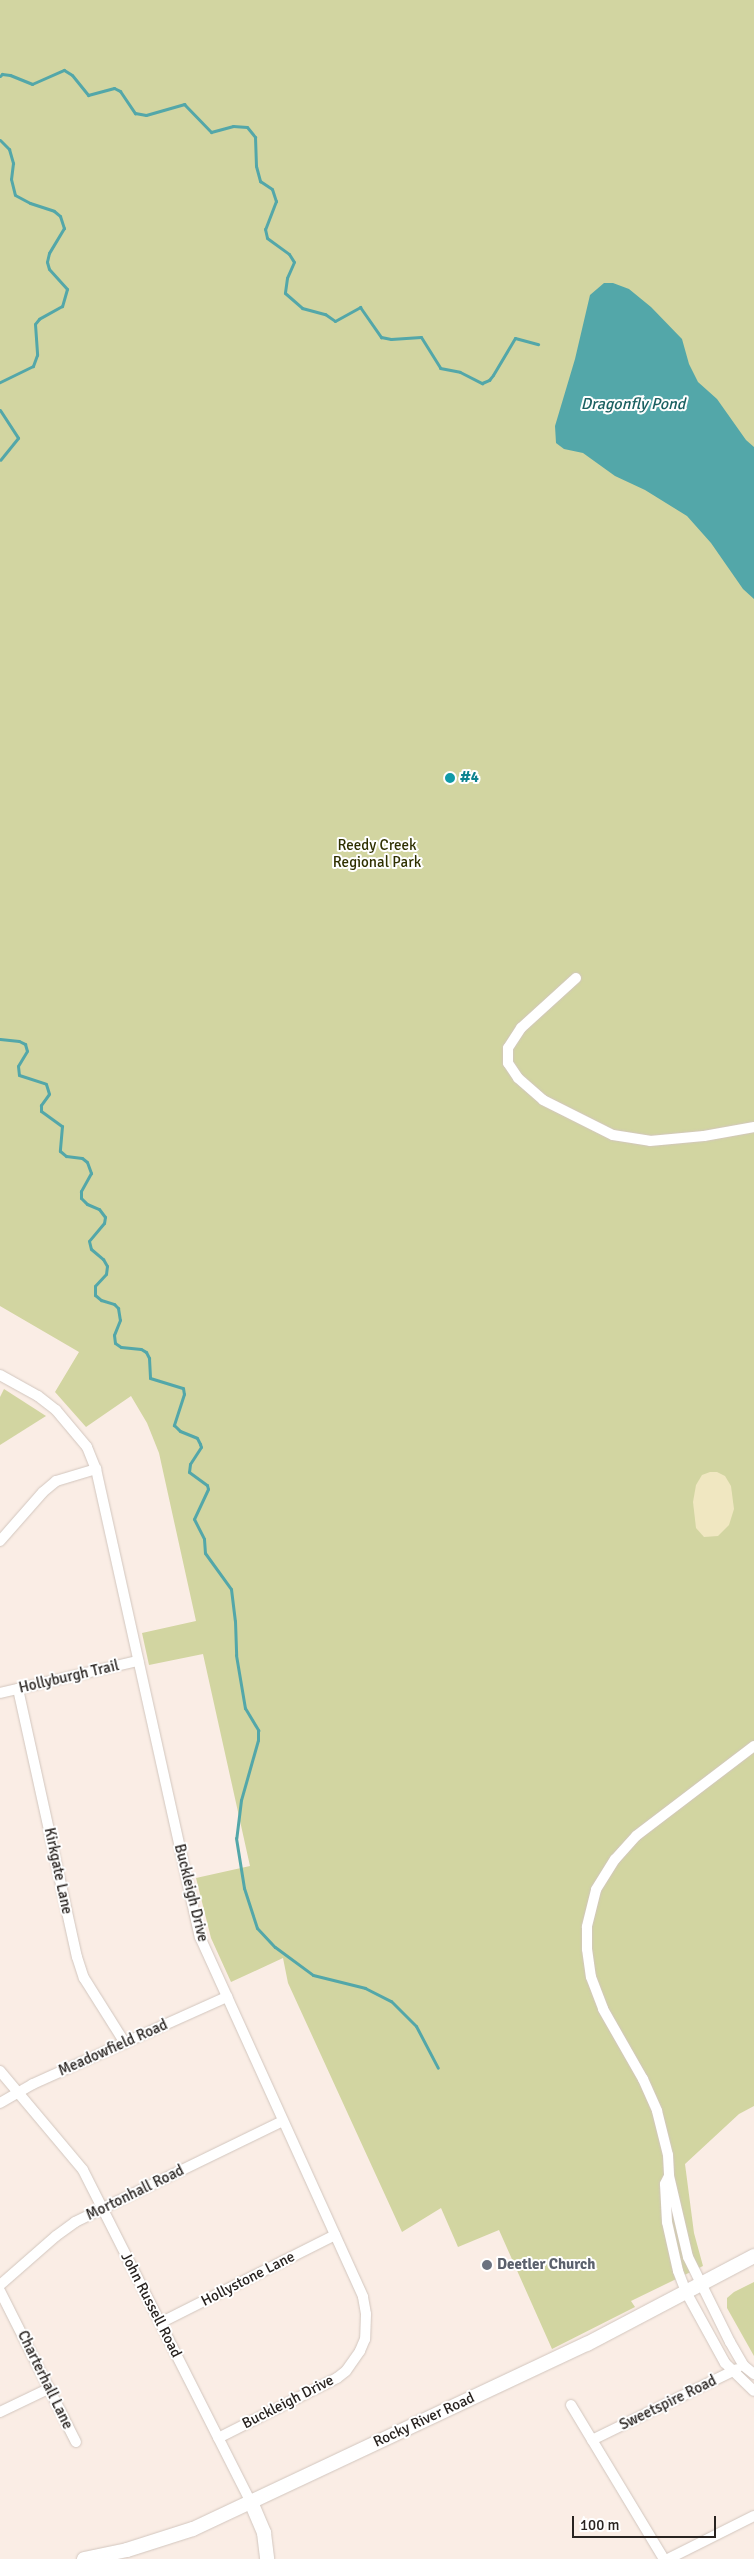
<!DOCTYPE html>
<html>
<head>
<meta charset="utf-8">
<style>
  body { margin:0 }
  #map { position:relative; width:754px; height:2559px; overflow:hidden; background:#faede5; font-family:Signika,sans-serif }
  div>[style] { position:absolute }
  .green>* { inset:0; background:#d2d5a1 }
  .sand>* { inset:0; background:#f0e7c1 }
  .water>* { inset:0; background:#53a7a9 }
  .stream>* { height:3px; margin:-1.5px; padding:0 1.5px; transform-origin:1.5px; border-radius:1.5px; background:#53a7a9 }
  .roads { filter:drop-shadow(0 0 1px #d2c6be) drop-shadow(0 0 1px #d2c6be) }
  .street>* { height:10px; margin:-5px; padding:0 5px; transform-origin:5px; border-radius:5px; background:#fff }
  .secondary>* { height:14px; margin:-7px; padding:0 7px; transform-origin:7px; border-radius:7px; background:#fff }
  .dots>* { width:14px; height:14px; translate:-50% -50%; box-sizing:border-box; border:2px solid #fff; border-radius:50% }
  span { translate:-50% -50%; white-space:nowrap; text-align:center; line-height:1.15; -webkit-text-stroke:4px #fff; paint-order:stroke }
  .culture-label { font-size:15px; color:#0d838f; font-weight:700 }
  .left { translate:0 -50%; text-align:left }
  .park-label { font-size:15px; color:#2f3000 }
  .street-label { font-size:15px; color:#282320 }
  .worship-label { font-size:15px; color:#5b616d; font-weight:700 }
  .water-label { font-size:16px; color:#1a6061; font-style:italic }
  .scale { position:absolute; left:572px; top:2516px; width:144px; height:22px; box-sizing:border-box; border:2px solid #282320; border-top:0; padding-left:6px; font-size:15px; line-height:18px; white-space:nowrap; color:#282320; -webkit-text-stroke:4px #fff; paint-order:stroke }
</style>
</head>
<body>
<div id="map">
  <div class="green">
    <div style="clip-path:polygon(0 0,754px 0,754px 2106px,739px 2114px,685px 2164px,694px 2233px,703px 2266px,631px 2301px,635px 2307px,552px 2349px,499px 2230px,458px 2247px,441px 2208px,402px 2232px,288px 1983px,283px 1958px,231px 1982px,211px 1938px,196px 1878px,250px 1866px,203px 1654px,149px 1665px,142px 1633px,196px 1621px,159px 1453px,147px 1423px,131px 1396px,86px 1427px,55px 1392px,79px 1352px,0 1306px)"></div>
    <div style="clip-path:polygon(4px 1389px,46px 1416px,0 1445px,0 1397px)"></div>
    <div style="clip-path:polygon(754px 2282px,754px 2356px,727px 2308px,727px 2298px,734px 2292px)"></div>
  </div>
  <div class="sand">
    <div style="clip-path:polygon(710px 1472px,717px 1472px,725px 1476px,731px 1486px,734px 1509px,729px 1525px,718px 1536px,704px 1537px,696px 1528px,693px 1502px,696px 1485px,702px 1475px)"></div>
  </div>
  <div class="water">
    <div style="clip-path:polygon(604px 283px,613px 283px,629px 289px,651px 307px,682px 339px,689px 364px,698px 382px,717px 399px,746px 440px,754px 447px,754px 599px,743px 589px,711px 543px,687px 516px,645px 490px,615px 476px,583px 453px,564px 449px,556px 443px,555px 426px,575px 359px,590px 295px)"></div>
  </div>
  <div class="stream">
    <div style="left:0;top:76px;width:3px;rotate:-45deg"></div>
    <div style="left:2px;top:74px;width:8px;rotate:7deg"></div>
    <div style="left:10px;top:75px;width:24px;rotate:22deg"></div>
    <div style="left:32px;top:84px;width:35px;rotate:-24deg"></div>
    <div style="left:64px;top:70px;width:9px;rotate:32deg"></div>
    <div style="left:72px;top:75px;width:26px;rotate:51deg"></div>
    <div style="left:88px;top:95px;width:27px;rotate:-15deg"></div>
    <div style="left:114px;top:88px;width:7px;rotate:27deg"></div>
    <div style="left:120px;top:91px;width:27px;rotate:56deg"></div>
    <div style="left:135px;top:113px;width:11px;rotate:10deg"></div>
    <div style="left:146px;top:115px;width:40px;rotate:-16deg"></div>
    <div style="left:184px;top:104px;width:39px;rotate:46deg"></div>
    <div style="left:211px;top:132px;width:23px;rotate:-15deg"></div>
    <div style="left:233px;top:126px;width:14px;rotate:4deg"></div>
    <div style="left:247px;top:127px;width:13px;rotate:51deg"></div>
    <div style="left:255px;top:137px;width:29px;rotate:88deg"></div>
    <div style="left:256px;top:166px;width:16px;rotate:75deg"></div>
    <div style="left:260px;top:181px;width:14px;rotate:34deg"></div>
    <div style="left:272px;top:189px;width:13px;rotate:72deg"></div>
    <div style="left:276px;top:201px;width:30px;rotate:111deg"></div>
    <div style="left:265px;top:229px;width:9px;rotate:77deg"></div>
    <div style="left:267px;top:238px;width:27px;rotate:36deg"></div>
    <div style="left:289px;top:254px;width:9px;rotate:58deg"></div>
    <div style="left:294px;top:262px;width:17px;rotate:114deg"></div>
    <div style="left:287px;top:278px;width:15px;rotate:98deg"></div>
    <div style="left:285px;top:293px;width:23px;rotate:41deg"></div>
    <div style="left:302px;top:308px;width:24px;rotate:15deg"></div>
    <div style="left:325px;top:314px;width:12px;rotate:35deg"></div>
    <div style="left:335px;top:321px;width:29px;rotate:-29deg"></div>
    <div style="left:360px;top:307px;width:37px;rotate:55deg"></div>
    <div style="left:381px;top:337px;width:10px;rotate:11deg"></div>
    <div style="left:391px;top:339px;width:30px;rotate:-4deg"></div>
    <div style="left:421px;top:337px;width:36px;rotate:58deg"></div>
    <div style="left:440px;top:368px;width:20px;rotate:11deg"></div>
    <div style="left:460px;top:372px;width:25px;rotate:27deg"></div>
    <div style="left:482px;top:383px;width:8px;rotate:-23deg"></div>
    <div style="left:489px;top:380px;width:6px;rotate:-51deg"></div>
    <div style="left:493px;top:375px;width:43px;rotate:-59.3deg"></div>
    <div style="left:515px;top:338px;width:24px;rotate:15deg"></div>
    <div style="left:0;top:140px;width:13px;rotate:45deg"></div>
    <div style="left:9px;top:149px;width:15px;rotate:74deg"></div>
    <div style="left:13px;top:163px;width:16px;rotate:97deg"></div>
    <div style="left:11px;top:179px;width:16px;rotate:76deg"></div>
    <div style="left:15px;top:195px;width:17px;rotate:28deg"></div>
    <div style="left:30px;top:203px;width:25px;rotate:18deg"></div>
    <div style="left:54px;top:211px;width:8px;rotate:40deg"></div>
    <div style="left:60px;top:216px;width:13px;rotate:72deg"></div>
    <div style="left:64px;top:228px;width:29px;rotate:121deg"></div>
    <div style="left:49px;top:253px;width:9px;rotate:103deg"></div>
    <div style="left:47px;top:262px;width:7px;rotate:74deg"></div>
    <div style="left:49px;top:269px;width:27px;rotate:48deg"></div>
    <div style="left:67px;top:289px;width:18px;rotate:106deg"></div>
    <div style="left:62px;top:306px;width:26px;rotate:151deg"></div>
    <div style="left:39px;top:319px;width:6px;rotate:129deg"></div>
    <div style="left:35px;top:324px;width:31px;rotate:86deg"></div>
    <div style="left:37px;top:355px;width:12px;rotate:110deg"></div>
    <div style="left:33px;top:366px;width:37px;rotate:154deg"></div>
    <div style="left:0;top:410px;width:33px;rotate:57deg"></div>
    <div style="left:18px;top:438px;width:28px;rotate:129deg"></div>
    <div style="left:0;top:1039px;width:19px;rotate:6deg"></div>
    <div style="left:19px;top:1041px;width:7px;rotate:27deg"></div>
    <div style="left:25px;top:1044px;width:7px;rotate:74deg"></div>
    <div style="left:27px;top:1051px;width:17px;rotate:121deg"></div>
    <div style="left:18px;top:1066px;width:9px;rotate:84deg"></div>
    <div style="left:19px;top:1075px;width:28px;rotate:18deg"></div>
    <div style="left:46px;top:1084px;width:10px;rotate:73deg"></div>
    <div style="left:49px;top:1094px;width:14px;rotate:126deg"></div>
    <div style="left:41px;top:1105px;width:6px;rotate:90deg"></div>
    <div style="left:41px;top:1111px;width:26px;rotate:36deg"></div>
    <div style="left:62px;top:1126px;width:25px;rotate:95deg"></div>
    <div style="left:60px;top:1151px;width:8px;rotate:40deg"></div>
    <div style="left:66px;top:1156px;width:16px;rotate:7deg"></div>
    <div style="left:82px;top:1158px;width:6px;rotate:39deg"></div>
    <div style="left:87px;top:1162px;width:12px;rotate:70deg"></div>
    <div style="left:91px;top:1173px;width:21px;rotate:119deg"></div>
    <div style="left:81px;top:1191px;width:7px;rotate:90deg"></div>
    <div style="left:81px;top:1198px;width:8px;rotate:45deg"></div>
    <div style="left:87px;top:1204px;width:13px;rotate:23deg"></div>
    <div style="left:99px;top:1209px;width:10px;rotate:53deg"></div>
    <div style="left:105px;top:1217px;width:6px;rotate:99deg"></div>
    <div style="left:104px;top:1223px;width:23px;rotate:130deg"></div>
    <div style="left:89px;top:1241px;width:8px;rotate:76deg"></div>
    <div style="left:91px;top:1249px;width:16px;rotate:40deg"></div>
    <div style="left:103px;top:1259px;width:8px;rotate:60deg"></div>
    <div style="left:107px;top:1266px;width:8px;rotate:97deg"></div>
    <div style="left:106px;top:1274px;width:16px;rotate:133deg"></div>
    <div style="left:95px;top:1286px;width:9px;rotate:90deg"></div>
    <div style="left:95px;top:1295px;width:8px;rotate:40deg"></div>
    <div style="left:101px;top:1300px;width:14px;rotate:17deg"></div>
    <div style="left:114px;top:1304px;width:6px;rotate:45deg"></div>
    <div style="left:118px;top:1308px;width:12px;rotate:81deg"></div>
    <div style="left:120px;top:1320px;width:16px;rotate:112deg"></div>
    <div style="left:114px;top:1335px;width:8px;rotate:83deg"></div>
    <div style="left:115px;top:1343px;width:7px;rotate:34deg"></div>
    <div style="left:121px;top:1347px;width:20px;rotate:6deg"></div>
    <div style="left:141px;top:1349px;width:6px;rotate:31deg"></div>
    <div style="left:146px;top:1352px;width:7px;rotate:63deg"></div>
    <div style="left:149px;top:1358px;width:20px;rotate:87deg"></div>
    <div style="left:150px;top:1378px;width:34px;rotate:17deg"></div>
    <div style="left:183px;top:1388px;width:6px;rotate:81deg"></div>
    <div style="left:184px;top:1394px;width:33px;rotate:108deg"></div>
    <div style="left:174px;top:1425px;width:8px;rotate:45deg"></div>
    <div style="left:180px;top:1431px;width:18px;rotate:22deg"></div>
    <div style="left:197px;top:1438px;width:7px;rotate:63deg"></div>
    <div style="left:200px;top:1444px;width:3px;rotate:72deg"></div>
    <div style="left:201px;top:1447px;width:20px;rotate:123deg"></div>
    <div style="left:190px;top:1464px;width:8px;rotate:97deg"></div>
    <div style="left:189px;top:1472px;width:22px;rotate:36deg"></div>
    <div style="left:207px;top:1485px;width:4px;rotate:76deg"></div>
    <div style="left:208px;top:1489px;width:33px;rotate:115deg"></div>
    <div style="left:194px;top:1519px;width:22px;rotate:63deg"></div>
    <div style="left:204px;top:1539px;width:14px;rotate:86deg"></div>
    <div style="left:205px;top:1553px;width:44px;rotate:54.2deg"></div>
    <div style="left:231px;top:1589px;width:32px;rotate:83deg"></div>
    <div style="left:235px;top:1621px;width:34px;rotate:88deg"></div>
    <div style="left:236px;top:1655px;width:54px;rotate:80.4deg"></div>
    <div style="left:245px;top:1708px;width:26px;rotate:59deg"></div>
    <div style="left:258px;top:1730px;width:10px;rotate:90deg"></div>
    <div style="left:258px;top:1740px;width:62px;rotate:105.8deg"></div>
    <div style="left:241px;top:1800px;width:38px;rotate:97deg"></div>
    <div style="left:236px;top:1838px;width:51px;rotate:80.9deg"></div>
    <div style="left:244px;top:1888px;width:42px;rotate:72deg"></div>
    <div style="left:257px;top:1928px;width:26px;rotate:47deg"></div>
    <div style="left:275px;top:1947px;width:47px;rotate:36.4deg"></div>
    <div style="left:313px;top:1975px;width:54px;rotate:14deg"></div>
    <div style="left:365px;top:1988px;width:29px;rotate:27deg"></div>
    <div style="left:391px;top:2001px;width:35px;rotate:45deg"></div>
    <div style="left:416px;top:2026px;width:47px;rotate:62.4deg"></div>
  </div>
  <div class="roads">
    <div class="street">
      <div style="left:576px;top:978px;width:74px;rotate:137.7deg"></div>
      <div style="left:521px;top:1028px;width:24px;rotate:123deg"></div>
      <div style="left:508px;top:1048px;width:15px;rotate:90deg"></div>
      <div style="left:508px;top:1063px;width:18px;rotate:56deg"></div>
      <div style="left:518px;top:1078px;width:33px;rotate:41deg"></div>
      <div style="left:543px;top:1100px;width:78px;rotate:26.6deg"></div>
      <div style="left:613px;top:1135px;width:37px;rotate:9deg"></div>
      <div style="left:650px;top:1141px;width:54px;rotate:-5.3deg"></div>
      <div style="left:704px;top:1136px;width:51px;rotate:-10.2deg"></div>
      <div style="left:0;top:1375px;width:43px;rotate:28.9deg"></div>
      <div style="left:38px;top:1396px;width:23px;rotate:38deg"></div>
      <div style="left:56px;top:1410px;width:48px;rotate:50deg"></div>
      <div style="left:87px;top:1447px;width:24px;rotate:68deg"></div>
      <div style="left:96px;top:1469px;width:479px;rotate:77.5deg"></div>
      <div style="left:200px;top:1937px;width:395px;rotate:65.6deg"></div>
      <div style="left:363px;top:2297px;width:17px;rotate:80deg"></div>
      <div style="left:366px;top:2314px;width:25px;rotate:92deg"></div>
      <div style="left:365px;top:2339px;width:13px;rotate:113deg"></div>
      <div style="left:360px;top:2351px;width:24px;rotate:125deg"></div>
      <div style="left:346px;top:2371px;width:11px;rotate:142deg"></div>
      <div style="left:337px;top:2378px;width:133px;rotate:153.2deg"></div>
      <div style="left:0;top:1541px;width:65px;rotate:-48.7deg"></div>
      <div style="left:43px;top:1492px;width:17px;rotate:-40deg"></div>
      <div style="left:56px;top:1481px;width:42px;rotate:-16.7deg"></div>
      <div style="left:18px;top:1689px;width:274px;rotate:77.6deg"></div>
      <div style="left:77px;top:1957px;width:22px;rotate:72deg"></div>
      <div style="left:84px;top:1978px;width:77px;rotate:57.8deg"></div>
      <div style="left:0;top:1693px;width:142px;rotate:-13.1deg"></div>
      <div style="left:754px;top:1746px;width:148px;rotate:142.7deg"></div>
      <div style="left:636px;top:1836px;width:31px;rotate:132deg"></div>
      <div style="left:615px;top:1859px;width:36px;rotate:122deg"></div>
      <div style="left:596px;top:1890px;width:38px;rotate:104deg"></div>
      <div style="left:587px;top:1927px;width:22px;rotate:90deg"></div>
      <div style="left:587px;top:1949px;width:28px;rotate:82deg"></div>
      <div style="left:591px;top:1977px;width:34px;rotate:69deg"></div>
      <div style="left:603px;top:2009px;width:81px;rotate:60.3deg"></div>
      <div style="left:643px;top:2079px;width:35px;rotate:66deg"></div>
      <div style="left:657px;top:2111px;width:45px;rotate:76deg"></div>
      <div style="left:668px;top:2155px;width:21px;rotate:87deg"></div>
      <div style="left:669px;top:2176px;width:83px;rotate:76.8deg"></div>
      <div style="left:688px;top:2257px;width:95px;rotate:63.7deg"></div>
      <div style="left:730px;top:2342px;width:28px;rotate:60deg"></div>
      <div style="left:744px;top:2366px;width:13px;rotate:39deg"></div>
      <div style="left:0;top:2071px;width:129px;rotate:50deg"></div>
      <div style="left:83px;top:2170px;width:372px;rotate:63.2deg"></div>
      <div style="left:0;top:2103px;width:38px;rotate:-30deg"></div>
      <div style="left:33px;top:2084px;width:213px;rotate:-24.2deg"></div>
      <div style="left:669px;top:2176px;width:9px;rotate:117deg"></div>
      <div style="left:665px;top:2184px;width:38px;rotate:87deg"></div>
      <div style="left:667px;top:2222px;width:50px;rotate:77.3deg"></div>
      <div style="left:678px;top:2271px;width:22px;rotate:69deg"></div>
      <div style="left:686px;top:2292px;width:81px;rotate:61.2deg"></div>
      <div style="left:725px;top:2363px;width:40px;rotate:44deg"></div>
      <div style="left:0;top:2285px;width:74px;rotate:-41.2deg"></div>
      <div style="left:56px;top:2236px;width:24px;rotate:-36deg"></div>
      <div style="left:75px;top:2222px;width:231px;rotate:-25.9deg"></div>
      <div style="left:0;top:2291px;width:169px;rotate:63.3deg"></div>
      <div style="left:160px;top:2323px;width:196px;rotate:-26.7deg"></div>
      <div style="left:571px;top:2405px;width:180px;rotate:58.9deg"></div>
      <div style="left:0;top:2412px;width:55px;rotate:-25.6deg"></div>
      <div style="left:592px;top:2440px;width:161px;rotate:-26.1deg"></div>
      <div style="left:668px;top:2559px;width:96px;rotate:-26.6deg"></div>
    </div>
    <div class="secondary">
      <div style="left:251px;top:2502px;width:34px;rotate:67deg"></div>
      <div style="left:264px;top:2533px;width:26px;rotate:83deg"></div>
      <div style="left:84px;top:2559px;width:44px;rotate:-11.8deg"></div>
      <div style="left:127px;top:2550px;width:69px;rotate:-17.7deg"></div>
      <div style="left:193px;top:2529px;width:435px;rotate:-25.2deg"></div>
      <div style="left:587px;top:2344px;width:189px;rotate:-27.8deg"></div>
    </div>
  </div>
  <div class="dots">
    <div style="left:450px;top:778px;background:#0f9aa8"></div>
    <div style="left:487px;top:2265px;background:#6b7280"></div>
  </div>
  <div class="culture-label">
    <span class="left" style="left:460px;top:778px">#4</span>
  </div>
  <div class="park-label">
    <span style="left:377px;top:854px">Reedy Creek<br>Regional Park</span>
  </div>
  <div class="street-label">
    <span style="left:69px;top:1677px;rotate:-13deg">Hollyburgh Trail</span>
    <span style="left:58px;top:1871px;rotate:78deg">Kirkgate Lane</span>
    <span style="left:191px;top:1893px;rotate:76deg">Buckleigh Drive</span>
    <span style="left:113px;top:2048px;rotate:-24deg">Meadowfield Road</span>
    <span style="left:135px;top:2193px;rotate:-26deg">Mortonhall Road</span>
    <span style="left:248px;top:2279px;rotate:-27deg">Hollystone Lane</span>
    <span style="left:151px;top:2305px;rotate:63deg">John Russell Road</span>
    <span style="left:45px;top:2380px;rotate:64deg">Charterhall Lane</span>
    <span style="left:288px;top:2402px;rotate:-27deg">Buckleigh Drive</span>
    <span style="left:668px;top:2403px;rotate:-26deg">Sweetspire Road</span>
    <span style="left:424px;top:2420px;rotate:-25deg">Rocky River Road</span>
  </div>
  <div class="worship-label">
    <span class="left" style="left:497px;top:2265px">Deetler Church</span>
  </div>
  <div class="water-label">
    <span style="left:633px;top:404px">Dragonfly Pond</span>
  </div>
  <div class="scale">100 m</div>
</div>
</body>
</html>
